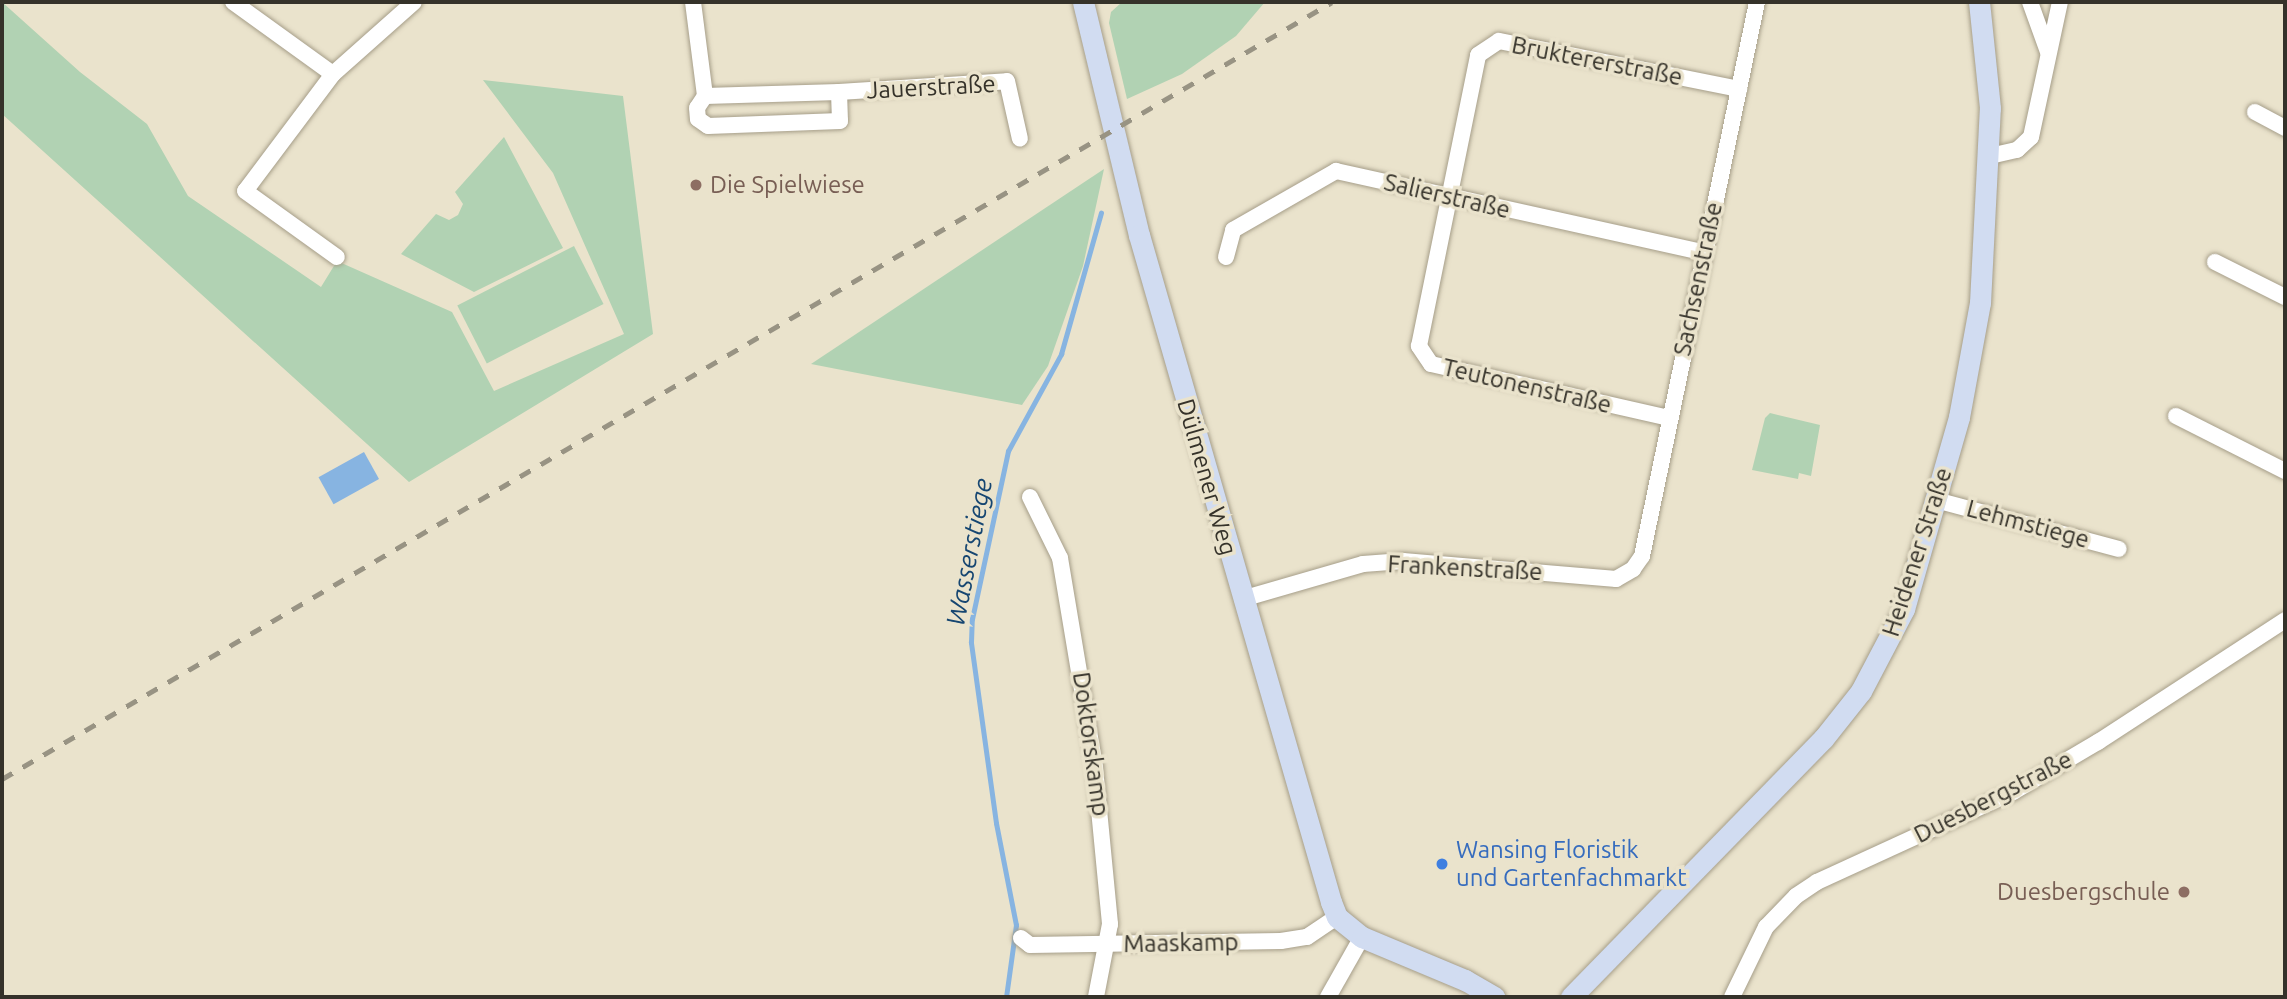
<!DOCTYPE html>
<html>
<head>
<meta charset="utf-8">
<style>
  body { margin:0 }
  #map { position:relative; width:2287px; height:999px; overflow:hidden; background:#eae3cc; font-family:Ubuntu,sans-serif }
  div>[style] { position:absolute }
  .green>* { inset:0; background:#b1d2b3; transform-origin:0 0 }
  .water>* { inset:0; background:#87b4e1; transform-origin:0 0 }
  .stream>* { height:5px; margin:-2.5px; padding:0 2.5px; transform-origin:2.5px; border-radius:2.5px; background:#87b4e1 }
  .roads { filter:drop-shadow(0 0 2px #a69e89) drop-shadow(0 0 2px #a69e89) }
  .street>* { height:16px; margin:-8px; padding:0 8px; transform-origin:8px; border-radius:8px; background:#fff }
  .secondary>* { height:21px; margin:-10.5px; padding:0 10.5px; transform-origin:10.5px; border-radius:10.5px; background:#d1dcf1 }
  .rail>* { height:5px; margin-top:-2.5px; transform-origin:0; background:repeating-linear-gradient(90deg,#989383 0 12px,transparent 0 24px) }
  .dots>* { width:19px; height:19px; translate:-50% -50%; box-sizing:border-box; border:4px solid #eae3cc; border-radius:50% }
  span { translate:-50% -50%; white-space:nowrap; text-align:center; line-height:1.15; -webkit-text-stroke:7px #eae3cc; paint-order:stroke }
  .street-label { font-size:24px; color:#35322a }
  .education-label { font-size:24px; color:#785e54 }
  .left { translate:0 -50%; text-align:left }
  .right { translate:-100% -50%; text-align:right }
  .shop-label { font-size:24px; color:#366cbe }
  .water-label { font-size:26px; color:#164671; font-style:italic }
  .frame { position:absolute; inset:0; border:4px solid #35322a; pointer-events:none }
</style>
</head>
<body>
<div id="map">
  <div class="green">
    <div style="clip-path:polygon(2px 2px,80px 72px,147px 124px,188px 196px,321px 287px,337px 261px,452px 312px,494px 391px,624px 334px,553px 173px,483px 80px,623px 96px,653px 334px,409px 482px,2px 114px)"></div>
    <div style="clip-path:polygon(1122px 2px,1265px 2px,1236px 36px,1182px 74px,1127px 99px,1109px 23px,1111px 12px)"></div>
    <div style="clip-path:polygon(504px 137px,563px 248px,474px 292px,401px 254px,436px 214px,449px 220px,458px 215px,463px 204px,455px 192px)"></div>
    <div style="clip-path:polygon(1104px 169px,1083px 266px,1048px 366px,1022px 405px,811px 364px)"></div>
    <div style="left:574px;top:246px;width:65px;height:131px;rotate:63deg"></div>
    <div style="clip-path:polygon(1770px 413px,1820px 425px,1811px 476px,1799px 473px,1798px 479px,1752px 470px,1765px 418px)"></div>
  </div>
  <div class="water">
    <div style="left:364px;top:452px;width:31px;height:52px;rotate:61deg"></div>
  </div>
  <div class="stream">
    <div style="left:1006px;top:997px;width:73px;rotate:-82.1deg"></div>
    <div style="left:1016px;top:925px;width:104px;rotate:-101.1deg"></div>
    <div style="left:996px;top:823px;width:183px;rotate:-97.9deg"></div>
    <div style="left:971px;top:642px;width:23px;rotate:-88deg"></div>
    <div style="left:972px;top:619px;width:172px;rotate:-77.9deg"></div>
    <div style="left:1008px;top:451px;width:111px;rotate:-61.3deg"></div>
    <div style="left:1061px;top:354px;width:147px;rotate:-74.2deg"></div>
  </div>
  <div class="roads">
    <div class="street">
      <div style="left:233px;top:2px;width:123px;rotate:35.8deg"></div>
      <div style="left:333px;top:74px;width:108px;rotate:-41.6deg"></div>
      <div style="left:693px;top:2px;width:95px;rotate:82.7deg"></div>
      <div style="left:705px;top:96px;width:14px;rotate:124deg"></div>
      <div style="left:697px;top:108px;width:11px;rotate:85deg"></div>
      <div style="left:698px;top:119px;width:12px;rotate:35deg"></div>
      <div style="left:708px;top:126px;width:132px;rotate:-2.2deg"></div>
      <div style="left:840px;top:121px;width:29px;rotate:-92deg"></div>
      <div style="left:839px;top:92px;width:134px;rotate:178.3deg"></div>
      <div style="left:2030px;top:2px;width:53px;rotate:70.2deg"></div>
      <div style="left:333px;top:74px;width:146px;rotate:126.9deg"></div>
      <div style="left:245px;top:191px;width:113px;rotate:35.7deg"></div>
      <div style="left:839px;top:92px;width:168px;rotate:-3.7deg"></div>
      <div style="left:1007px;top:81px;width:59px;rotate:77.4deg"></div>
      <div style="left:2255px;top:112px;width:34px;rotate:28deg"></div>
      <div style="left:1990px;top:156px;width:28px;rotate:-13deg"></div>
      <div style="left:2017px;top:150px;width:19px;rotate:-43deg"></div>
      <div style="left:2031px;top:137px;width:138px;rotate:-77.9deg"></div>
      <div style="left:1226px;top:257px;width:28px;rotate:-75deg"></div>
      <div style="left:1233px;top:230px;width:119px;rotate:-29.8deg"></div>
      <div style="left:1336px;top:171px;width:375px;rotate:12.5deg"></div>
      <div style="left:2215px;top:262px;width:78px;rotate:26.6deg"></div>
      <div style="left:2176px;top:416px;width:122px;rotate:26.8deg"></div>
      <div style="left:1669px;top:418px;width:244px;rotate:-167.2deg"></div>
      <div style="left:1431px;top:364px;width:22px;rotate:-124deg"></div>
      <div style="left:1419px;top:346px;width:297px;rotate:-78.5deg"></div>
      <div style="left:1478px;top:55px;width:25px;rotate:-34deg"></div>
      <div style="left:1499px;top:41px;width:245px;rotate:11.3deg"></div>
      <div style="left:1030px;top:497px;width:68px;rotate:63.8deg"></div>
      <div style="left:1060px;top:558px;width:213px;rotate:80.5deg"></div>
      <div style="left:1095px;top:768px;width:157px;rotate:84.5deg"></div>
      <div style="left:1110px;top:924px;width:74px;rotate:100.9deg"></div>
      <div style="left:1936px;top:500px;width:189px;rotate:15deg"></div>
      <div style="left:1242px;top:599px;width:126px;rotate:-16.1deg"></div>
      <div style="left:1363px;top:564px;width:40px;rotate:-4.3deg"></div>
      <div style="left:1403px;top:561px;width:214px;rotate:4.8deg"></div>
      <div style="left:1616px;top:579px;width:20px;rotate:-30deg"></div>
      <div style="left:1633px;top:569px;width:16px;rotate:-55deg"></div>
      <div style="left:1642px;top:556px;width:566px;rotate:-78.27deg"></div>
      <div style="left:1021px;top:938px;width:11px;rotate:38deg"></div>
      <div style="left:1030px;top:945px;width:251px;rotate:-0.9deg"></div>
      <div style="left:1281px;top:941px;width:26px;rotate:-9deg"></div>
      <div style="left:1307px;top:937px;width:36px;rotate:-34deg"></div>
      <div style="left:1328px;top:997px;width:69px;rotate:-60.5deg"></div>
      <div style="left:1732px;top:997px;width:78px;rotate:-64.1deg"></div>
      <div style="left:1766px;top:927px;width:43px;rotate:-45.9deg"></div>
      <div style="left:1796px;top:896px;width:25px;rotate:-34deg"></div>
      <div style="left:1817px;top:882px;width:216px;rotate:-24.7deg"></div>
      <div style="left:2013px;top:792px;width:99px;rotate:-30.5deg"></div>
      <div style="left:2098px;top:742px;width:223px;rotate:-33.1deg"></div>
    </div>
    <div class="secondary">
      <div style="left:1083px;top:2px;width:240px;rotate:76.5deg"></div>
      <div style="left:1139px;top:235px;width:694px;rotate:73.94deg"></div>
      <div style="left:1331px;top:902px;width:16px;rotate:68deg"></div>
      <div style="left:1337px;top:917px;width:32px;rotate:39deg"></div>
      <div style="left:1362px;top:937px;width:112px;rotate:22.7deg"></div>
      <div style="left:1465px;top:980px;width:34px;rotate:30deg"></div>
      <div style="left:1571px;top:997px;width:361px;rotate:-45.7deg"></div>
      <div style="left:1823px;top:739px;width:61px;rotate:-51.6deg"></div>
      <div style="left:1861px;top:691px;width:93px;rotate:-62.3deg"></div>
      <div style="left:1904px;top:609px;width:200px;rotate:-74deg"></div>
      <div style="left:1959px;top:417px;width:116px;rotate:-79.6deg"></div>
      <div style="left:1980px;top:303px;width:195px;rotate:-87.1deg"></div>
      <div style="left:1990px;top:108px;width:107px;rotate:-95.9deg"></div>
    </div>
  </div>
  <div class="rail">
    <div style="left:2px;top:779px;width:1540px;rotate:-30.29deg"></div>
  </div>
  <div class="dots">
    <div style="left:696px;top:185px;background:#8d6e63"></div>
    <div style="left:1442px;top:864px;background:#3f7fe0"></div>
    <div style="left:2184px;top:892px;background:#8d6e63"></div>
  </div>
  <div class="street-label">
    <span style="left:1597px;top:61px;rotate:11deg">Bruktererstraße</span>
    <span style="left:931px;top:87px;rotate:-3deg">Jauerstraße</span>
    <span style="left:1447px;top:196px;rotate:13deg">Salierstraße</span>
    <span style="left:1698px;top:279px;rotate:-78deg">Sachsenstraße</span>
    <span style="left:1527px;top:386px;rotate:13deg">Teutonenstraße</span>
    <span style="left:1207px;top:477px;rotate:74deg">Dülmener Weg</span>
    <span style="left:2028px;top:524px;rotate:15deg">Lehmstiege</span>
    <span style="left:1917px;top:552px;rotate:-72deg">Heidener Straße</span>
    <span style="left:1465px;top:568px;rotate:3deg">Frankenstraße</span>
    <span style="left:1091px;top:744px;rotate:82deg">Doktorskamp</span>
    <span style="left:1993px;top:797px;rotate:-27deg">Duesbergstraße</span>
    <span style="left:1181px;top:943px;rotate:-1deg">Maaskamp</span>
  </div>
  <div class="education-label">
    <span class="left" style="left:710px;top:185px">Die Spielwiese</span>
    <span class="right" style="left:2170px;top:892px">Duesbergschule</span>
  </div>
  <div class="shop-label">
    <span class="left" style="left:1456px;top:864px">Wansing Floristik<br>und Gartenfachmarkt</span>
  </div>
  <div class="water-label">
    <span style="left:969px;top:552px;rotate:-79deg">Wasserstiege</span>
  </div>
  <div class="frame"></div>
</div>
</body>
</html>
